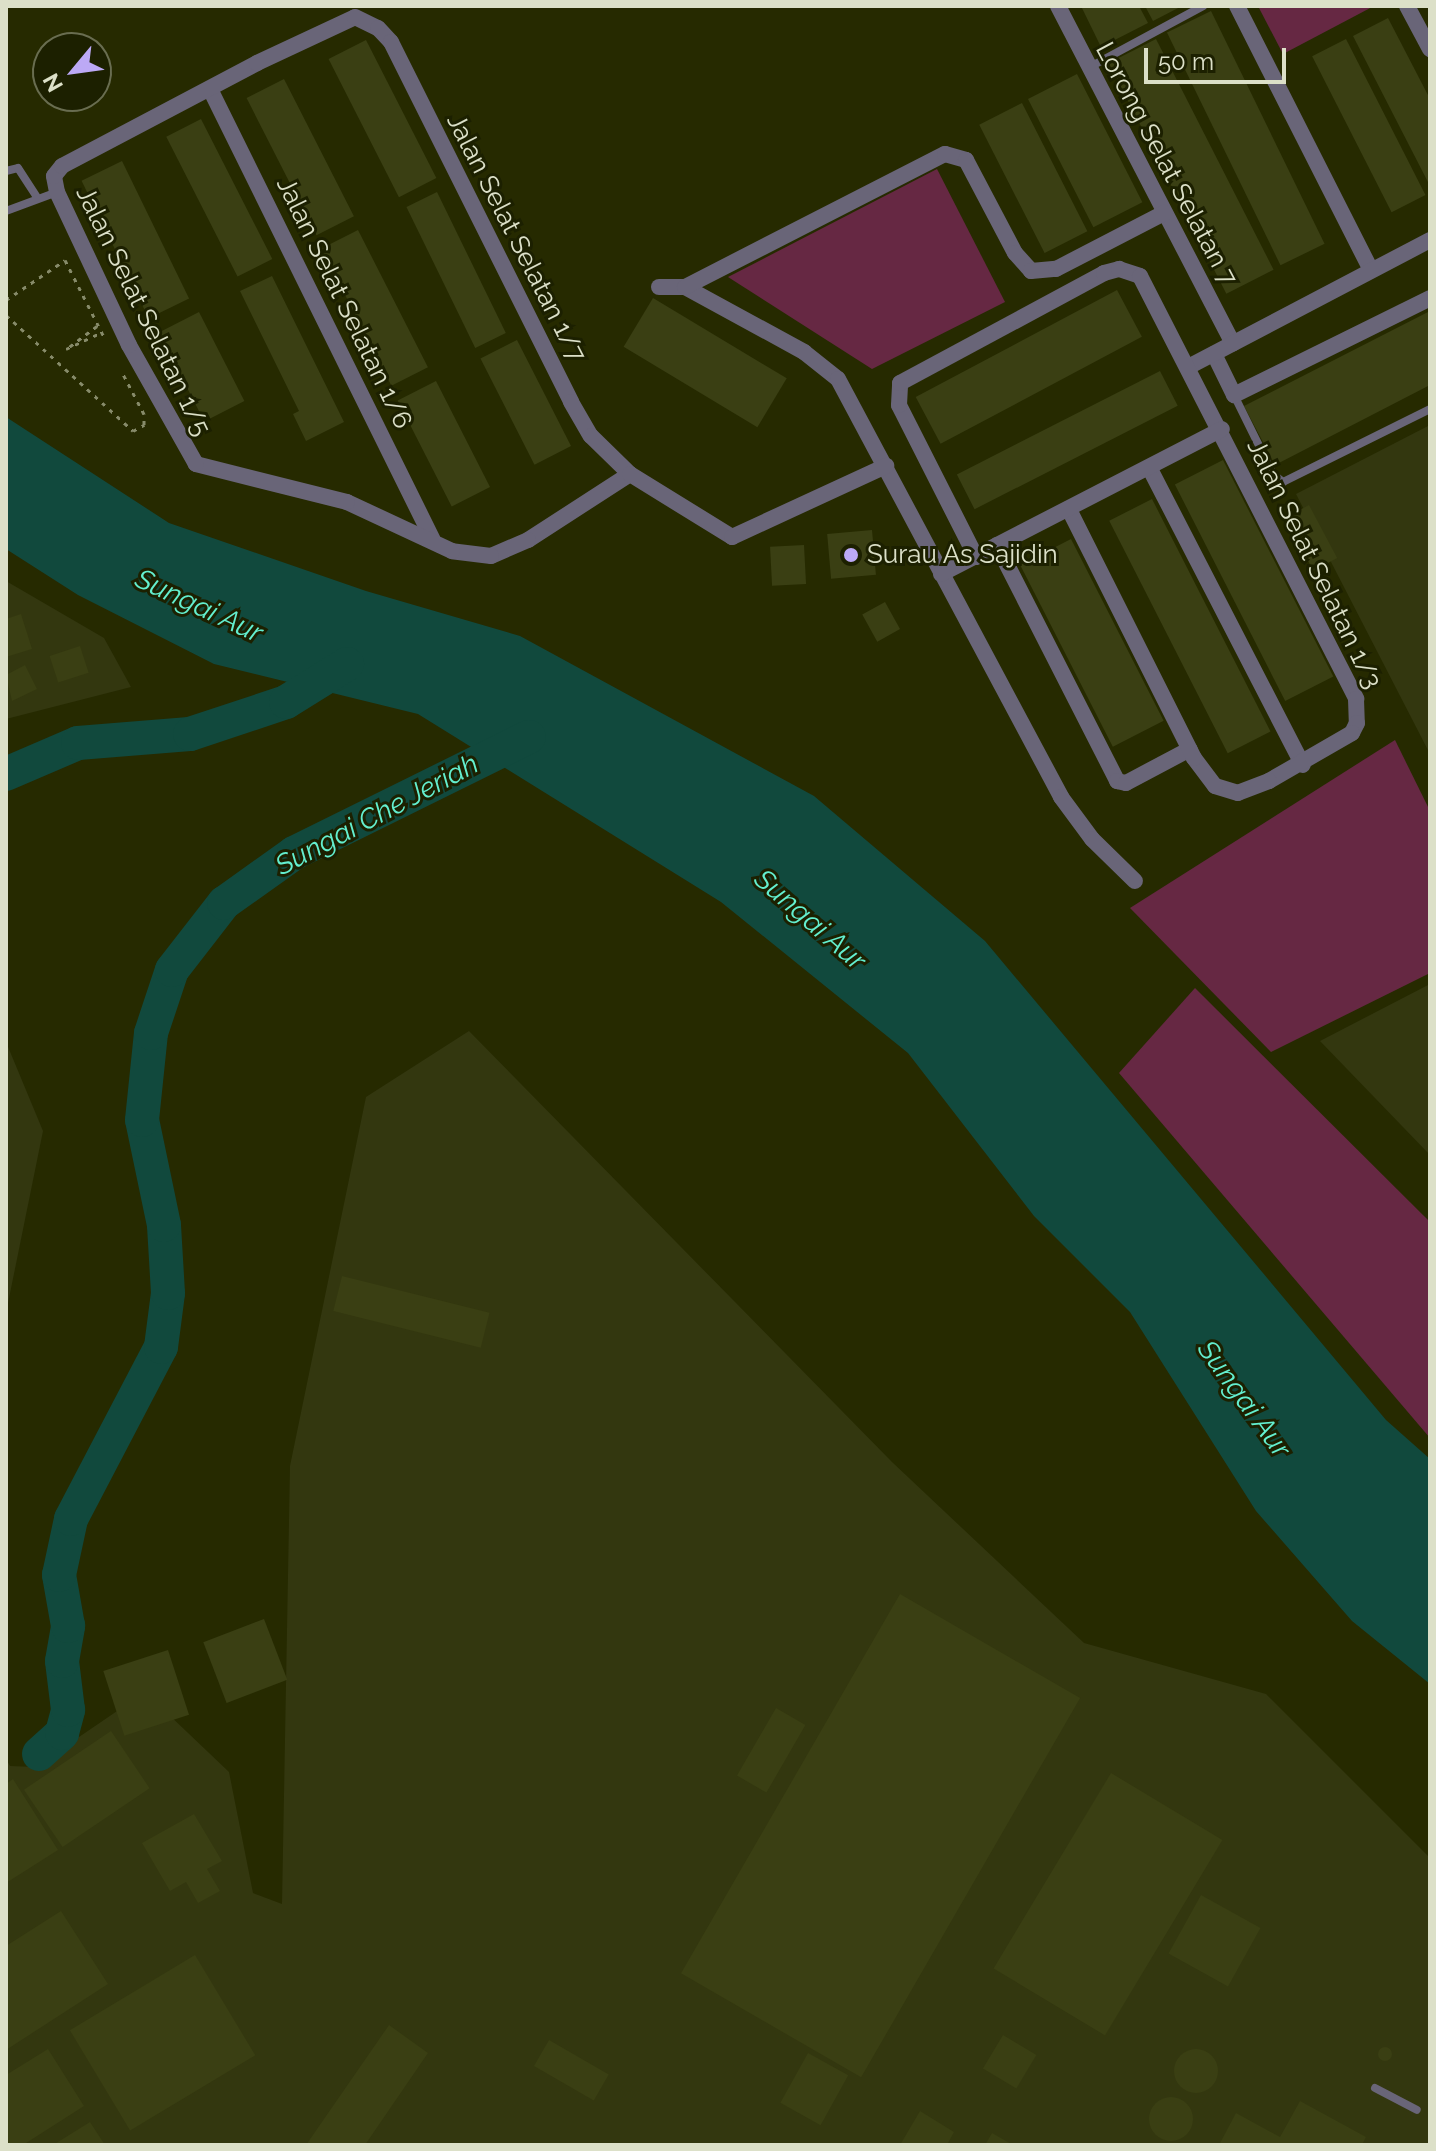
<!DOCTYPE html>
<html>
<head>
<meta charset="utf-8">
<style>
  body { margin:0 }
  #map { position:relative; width:1436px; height:2151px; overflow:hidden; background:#262a00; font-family:Raleway,sans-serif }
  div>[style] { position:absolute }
  .built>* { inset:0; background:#33370f }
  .green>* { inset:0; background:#662843 }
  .water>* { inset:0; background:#11493d }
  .river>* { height:34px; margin:-17px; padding:0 17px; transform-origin:17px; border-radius:17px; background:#11493d }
  .building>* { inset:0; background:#3a3f13; transform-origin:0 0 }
  .round { border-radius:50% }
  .path>* { height:3px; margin-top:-1.5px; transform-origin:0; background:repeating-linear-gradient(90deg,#878b6a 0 4px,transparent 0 10px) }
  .service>* { height:8px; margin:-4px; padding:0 4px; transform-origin:4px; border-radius:4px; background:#696578 }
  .minor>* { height:16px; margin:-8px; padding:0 8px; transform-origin:8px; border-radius:8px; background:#696578 }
  .dots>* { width:22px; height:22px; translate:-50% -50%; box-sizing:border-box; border:4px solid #1c2000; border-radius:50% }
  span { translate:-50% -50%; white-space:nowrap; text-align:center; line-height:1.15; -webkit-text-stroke:6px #1c2000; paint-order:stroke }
  .street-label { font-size:26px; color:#dce0c8 }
  .poi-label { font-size:26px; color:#dce0c8 }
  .left { translate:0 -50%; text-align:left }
  .water-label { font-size:28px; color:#63efcf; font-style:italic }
  .frame { position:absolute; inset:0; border:8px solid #dce0c8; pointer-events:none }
  .north { position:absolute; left:32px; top:32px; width:80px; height:80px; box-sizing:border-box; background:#1c2000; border:2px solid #696d50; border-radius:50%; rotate:241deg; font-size:22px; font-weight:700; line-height:32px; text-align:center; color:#dce0c8 }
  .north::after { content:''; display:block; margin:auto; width:28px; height:36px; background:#bca9f5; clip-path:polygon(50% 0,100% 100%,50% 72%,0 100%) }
  .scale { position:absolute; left:1144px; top:48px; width:142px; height:36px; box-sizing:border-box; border:4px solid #dce0c8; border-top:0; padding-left:10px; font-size:24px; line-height:28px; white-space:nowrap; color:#dce0c8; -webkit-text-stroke:6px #1c2000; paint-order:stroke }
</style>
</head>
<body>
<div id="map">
  <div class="built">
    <div style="clip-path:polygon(1430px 425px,1430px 754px,1296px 494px)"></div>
    <div style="clip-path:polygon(6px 581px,104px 638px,131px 687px,6px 719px)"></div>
    <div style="clip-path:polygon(1430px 984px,1430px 1155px,1320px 1041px)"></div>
    <div style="clip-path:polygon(469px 1031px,892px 1462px,1084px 1643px,1266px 1694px,1430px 1858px,1430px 2145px,6px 2145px,6px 1759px,10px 1766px,35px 1767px,145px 1692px,229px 1772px,253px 1893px,282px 1904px,290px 1466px,366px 1097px)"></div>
    <div style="clip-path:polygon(6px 1042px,43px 1131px,6px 1313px)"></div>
  </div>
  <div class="green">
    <div style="clip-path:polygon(1258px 6px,1374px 6px,1283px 54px)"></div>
    <div style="clip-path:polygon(937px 169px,1005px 302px,872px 369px,728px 277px)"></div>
    <div style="clip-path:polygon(1395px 740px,1430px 811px,1430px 973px,1271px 1052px,1130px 908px)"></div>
    <div style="clip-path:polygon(1195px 988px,1430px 1222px,1430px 1438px,1119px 1073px)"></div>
  </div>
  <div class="water">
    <div style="clip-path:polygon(6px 417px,169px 523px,366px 591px,520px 636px,814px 796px,985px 941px,1386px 1420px,1430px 1459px,1430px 1684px,1352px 1621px,1256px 1511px,1130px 1312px,1034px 1216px,908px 1053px,721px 902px,418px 714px,214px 664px,78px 595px,6px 549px)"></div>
  </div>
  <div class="river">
    <div style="left:6px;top:774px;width:78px;rotate:-23.3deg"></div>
    <div style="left:78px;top:743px;width:112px;rotate:-4.6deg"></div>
    <div style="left:190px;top:734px;width:101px;rotate:-18.4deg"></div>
    <div style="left:286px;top:702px;width:72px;rotate:-31.9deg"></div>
    <div style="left:39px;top:1754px;width:31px;rotate:-42deg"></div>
    <div style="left:62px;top:1733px;width:24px;rotate:-75deg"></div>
    <div style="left:68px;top:1710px;width:49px;rotate:-97deg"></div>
    <div style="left:62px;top:1661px;width:36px;rotate:-80deg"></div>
    <div style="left:68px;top:1626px;width:52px;rotate:-100deg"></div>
    <div style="left:59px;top:1575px;width:57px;rotate:-77.9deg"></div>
    <div style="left:71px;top:1519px;width:194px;rotate:-62.4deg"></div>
    <div style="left:161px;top:1347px;width:54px;rotate:-82.6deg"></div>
    <div style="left:168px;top:1293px;width:68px;rotate:-93.4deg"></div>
    <div style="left:164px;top:1225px;width:107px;rotate:-101.8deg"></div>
    <div style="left:142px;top:1120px;width:87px;rotate:-84.1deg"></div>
    <div style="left:151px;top:1033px;width:66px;rotate:-71.6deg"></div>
    <div style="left:172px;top:970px;width:85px;rotate:-52.2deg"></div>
    <div style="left:224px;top:903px;width:86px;rotate:-35.5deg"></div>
    <div style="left:294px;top:853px;width:262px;rotate:-26.3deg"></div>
  </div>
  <div class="building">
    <div style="clip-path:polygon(1081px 6px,1139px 6px,1148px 23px,1101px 47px)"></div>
    <div style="clip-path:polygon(1145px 6px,1182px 6px,1153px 21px)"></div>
    <div style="left:1211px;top:11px;width:259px;height:49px;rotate:64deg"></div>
    <div style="clip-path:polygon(1388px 18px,1430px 99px,1430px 186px,1353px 36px)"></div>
    <div style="left:1156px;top:39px;width:259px;height:53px;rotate:63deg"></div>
    <div style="left:1346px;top:39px;width:175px;height:38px;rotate:63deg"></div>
    <div style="left:366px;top:40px;width:155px;height:42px;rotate:63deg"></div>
    <div style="left:1077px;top:74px;width:144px;height:55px;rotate:63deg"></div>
    <div style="left:284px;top:79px;width:154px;height:42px;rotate:63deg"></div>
    <div style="left:1022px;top:103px;width:144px;height:48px;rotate:63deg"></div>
    <div style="left:201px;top:119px;width:157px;height:39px;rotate:63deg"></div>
    <div style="left:122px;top:161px;width:153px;height:45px;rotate:64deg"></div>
    <div style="left:437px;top:192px;width:157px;height:34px;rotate:64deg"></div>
    <div style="left:358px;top:230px;width:154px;height:41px;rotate:63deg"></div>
    <div style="clip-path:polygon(272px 276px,344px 422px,306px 441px,293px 414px,299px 411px,240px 291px)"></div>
    <div style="left:1117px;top:290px;width:53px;height:228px;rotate:62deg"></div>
    <div style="left:653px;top:298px;width:156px;height:57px;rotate:31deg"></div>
    <div style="clip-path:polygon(1430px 311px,1430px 385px,1275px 465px,1244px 406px)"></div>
    <div style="left:199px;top:312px;width:100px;height:45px;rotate:63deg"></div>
    <div style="left:517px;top:340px;width:119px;height:41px;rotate:63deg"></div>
    <div style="left:1160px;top:371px;width:39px;height:228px;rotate:63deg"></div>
    <div style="left:436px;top:381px;width:119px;height:43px;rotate:63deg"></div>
    <div style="left:1223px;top:460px;width:243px;height:54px;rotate:63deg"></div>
    <div style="left:1152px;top:499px;width:261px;height:48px;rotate:63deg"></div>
    <div style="left:1309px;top:505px;width:60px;height:27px;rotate:62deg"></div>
    <div style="left:872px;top:530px;width:45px;height:45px;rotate:85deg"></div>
    <div style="left:1071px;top:539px;width:204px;height:57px;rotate:63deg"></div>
    <div style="left:804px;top:545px;width:39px;height:34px;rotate:87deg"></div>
    <div style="left:885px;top:602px;width:31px;height:26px;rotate:61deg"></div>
    <div style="clip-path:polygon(21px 614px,32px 649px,6px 657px,6px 619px)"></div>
    <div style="left:80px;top:646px;width:28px;height:32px;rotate:72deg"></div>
    <div style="clip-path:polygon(25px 665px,37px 689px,12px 701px,6px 675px)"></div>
    <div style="left:342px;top:1276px;width:152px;height:36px;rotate:14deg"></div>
    <div style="left:900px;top:1594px;width:208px;height:438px;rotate:30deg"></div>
    <div style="left:264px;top:1619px;width:65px;height:65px;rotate:69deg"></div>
    <div style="left:168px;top:1650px;width:68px;height:68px;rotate:72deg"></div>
    <div style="left:776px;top:1708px;width:34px;height:78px;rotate:30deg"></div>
    <div style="left:111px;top:1731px;width:69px;height:105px;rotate:56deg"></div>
    <div style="left:1111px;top:1773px;width:130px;height:228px;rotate:31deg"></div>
    <div style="clip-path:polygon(13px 1779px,58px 1850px,6px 1883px,6px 1784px)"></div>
    <div style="clip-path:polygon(194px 1814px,222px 1861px,207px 1869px,220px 1891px,198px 1903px,186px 1882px,170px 1891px,142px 1843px)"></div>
    <div style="left:1201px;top:1895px;width:68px;height:67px;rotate:29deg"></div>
    <div style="clip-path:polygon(61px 1911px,108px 1984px,6px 2050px,6px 1946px)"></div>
    <div style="left:195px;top:1955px;width:117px;height:146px;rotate:59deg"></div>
    <div style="clip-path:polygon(389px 2025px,428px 2053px,365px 2145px,306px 2145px)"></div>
    <div style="left:1003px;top:2035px;width:39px;height:39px;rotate:31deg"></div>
    <div style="left:549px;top:2040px;width:69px;height:30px;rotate:30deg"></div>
    <div class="round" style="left:1378px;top:2047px;width:14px;height:14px"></div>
    <div class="round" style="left:1174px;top:2049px;width:44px;height:44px"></div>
    <div style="clip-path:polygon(48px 2049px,84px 2106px,23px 2145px,6px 2145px,6px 2075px)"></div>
    <div style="left:808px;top:2053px;width:46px;height:57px;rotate:29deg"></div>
    <div class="round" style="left:1149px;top:2097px;width:44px;height:44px"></div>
    <div style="clip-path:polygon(1300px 2101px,1366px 2137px,1362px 2145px,1219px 2145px,1236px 2113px,1280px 2137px)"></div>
    <div style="clip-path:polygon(920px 2111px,954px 2132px,947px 2145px,900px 2145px)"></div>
    <div style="clip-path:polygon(90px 2122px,105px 2145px,53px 2145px)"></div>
    <div style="clip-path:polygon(992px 2133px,1013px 2145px,985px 2145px)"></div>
  </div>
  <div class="path">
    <div style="left:6px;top:300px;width:71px;rotate:-34.1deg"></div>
    <div style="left:65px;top:260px;width:89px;rotate:63.1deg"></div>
    <div style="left:6px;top:315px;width:172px;rotate:42.4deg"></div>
    <div style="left:133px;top:431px;width:13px;rotate:-29deg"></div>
    <div style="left:144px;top:425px;width:11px;rotate:-90deg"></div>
    <div style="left:144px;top:414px;width:45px;rotate:-117.7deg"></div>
    <div style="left:97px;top:326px;width:39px;rotate:143deg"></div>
    <div style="left:66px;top:349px;width:38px;rotate:-25deg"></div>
  </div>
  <div class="service">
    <div style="left:1088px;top:68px;width:131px;rotate:-28.3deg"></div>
    <div style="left:6px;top:171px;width:12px;rotate:-14deg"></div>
    <div style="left:18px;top:168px;width:33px;rotate:57deg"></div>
    <div style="left:6px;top:211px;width:54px;rotate:-20.4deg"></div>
    <div style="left:1234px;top:395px;width:88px;rotate:63.7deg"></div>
    <div style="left:1273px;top:474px;width:13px;rotate:39deg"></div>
    <div style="left:1283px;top:482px;width:164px;rotate:-26.4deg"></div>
    <div style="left:1375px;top:2088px;width:47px;rotate:27.6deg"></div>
  </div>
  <div class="minor">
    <div style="left:1058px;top:6px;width:380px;rotate:62.6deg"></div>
    <div style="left:1237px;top:6px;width:296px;rotate:63.1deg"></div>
    <div style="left:1407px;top:6px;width:49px;rotate:61.9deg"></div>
    <div style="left:211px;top:91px;width:500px;rotate:63.7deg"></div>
    <div style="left:659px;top:287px;width:26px"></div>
    <div style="left:685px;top:287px;width:136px;rotate:28.6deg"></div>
    <div style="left:804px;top:352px;width:43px;rotate:38.5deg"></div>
    <div style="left:838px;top:379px;width:474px;rotate:61.9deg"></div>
    <div style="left:1061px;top:797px;width:52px;rotate:53.6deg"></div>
    <div style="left:1092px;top:839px;width:60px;rotate:44.3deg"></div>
    <div style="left:685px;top:287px;width:292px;rotate:-27.1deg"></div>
    <div style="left:945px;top:154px;width:22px;rotate:16deg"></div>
    <div style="left:966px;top:160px;width:105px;rotate:62.2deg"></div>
    <div style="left:1015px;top:253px;width:24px;rotate:48deg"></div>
    <div style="left:1031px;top:271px;width:25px;rotate:-5deg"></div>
    <div style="left:1056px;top:269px;width:122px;rotate:-27.4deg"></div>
    <div style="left:1214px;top:354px;width:46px;rotate:64deg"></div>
    <div style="left:1234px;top:395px;width:219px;rotate:-26.3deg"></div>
    <div style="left:1190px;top:366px;width:271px;rotate:-27.7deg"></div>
    <div style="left:1150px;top:469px;width:333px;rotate:62.7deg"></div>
    <div style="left:630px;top:474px;width:121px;rotate:147.1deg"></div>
    <div style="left:528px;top:540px;width:40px;rotate:156.6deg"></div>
    <div style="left:491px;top:556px;width:39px;rotate:-173deg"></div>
    <div style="left:452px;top:551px;width:116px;rotate:-155deg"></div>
    <div style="left:347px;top:502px;width:156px;rotate:-165.9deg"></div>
    <div style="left:196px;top:464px;width:137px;rotate:-119.4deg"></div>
    <div style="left:129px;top:345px;width:169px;rotate:-115.2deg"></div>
    <div style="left:57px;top:192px;width:16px;rotate:-101deg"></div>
    <div style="left:54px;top:176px;width:13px;rotate:-51deg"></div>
    <div style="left:62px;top:166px;width:221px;rotate:-27.8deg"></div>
    <div style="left:257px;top:63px;width:108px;rotate:-25.1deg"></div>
    <div style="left:355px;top:17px;width:25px;rotate:26deg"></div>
    <div style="left:378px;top:28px;width:19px;rotate:47deg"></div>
    <div style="left:391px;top:42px;width:402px;rotate:63.4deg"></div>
    <div style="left:571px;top:402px;width:39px;rotate:60deg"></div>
    <div style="left:591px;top:436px;width:54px;rotate:44.3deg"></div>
    <div style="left:630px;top:474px;width:120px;rotate:31.7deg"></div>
    <div style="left:732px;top:537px;width:170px;rotate:-24.8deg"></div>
    <div style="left:997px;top:545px;width:265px;rotate:63deg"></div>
    <div style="left:1117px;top:781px;width:9px;rotate:13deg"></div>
    <div style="left:1126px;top:783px;width:72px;rotate:-28deg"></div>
    <div style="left:976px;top:557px;width:170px;rotate:-116.9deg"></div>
    <div style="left:899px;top:405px;width:22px;rotate:-87deg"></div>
    <div style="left:900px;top:383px;width:232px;rotate:-28.3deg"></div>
    <div style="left:1104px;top:273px;width:16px;rotate:-15deg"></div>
    <div style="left:1119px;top:269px;width:22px;rotate:18deg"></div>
    <div style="left:1140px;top:276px;width:475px;rotate:62.9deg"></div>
    <div style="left:1356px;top:699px;width:24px;rotate:88deg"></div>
    <div style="left:1357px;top:723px;width:11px;rotate:117deg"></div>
    <div style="left:1352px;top:733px;width:96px;rotate:150deg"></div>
    <div style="left:1269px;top:781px;width:33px;rotate:159deg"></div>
    <div style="left:1238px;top:793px;width:24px;rotate:-163deg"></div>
    <div style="left:1215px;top:786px;width:35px;rotate:-127deg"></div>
    <div style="left:1194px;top:758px;width:279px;rotate:-116.7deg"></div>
    <div style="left:941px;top:574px;width:316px;rotate:-27.3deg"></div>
  </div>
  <div class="dots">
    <div style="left:851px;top:555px;background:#bca9f5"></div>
  </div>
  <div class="street-label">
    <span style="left:1166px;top:164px;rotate:62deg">Lorong Selat Selatan 7</span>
    <span style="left:516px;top:238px;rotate:63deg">Jalan Selat Selatan 1/7</span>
    <span style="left:344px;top:303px;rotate:64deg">Jalan Selat Selatan 1/6</span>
    <span style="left:143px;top:311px;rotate:64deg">Jalan Selat Selatan 1/5</span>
    <span style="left:1314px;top:564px;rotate:64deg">Jalan Selat Selatan 1/3</span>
  </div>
  <div class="poi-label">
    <span class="left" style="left:867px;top:555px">Surau As Sajidin</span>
  </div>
  <div class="water-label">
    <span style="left:199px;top:606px;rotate:25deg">Sungai Aur</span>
    <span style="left:377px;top:815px;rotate:-28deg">Sungai Che Jeriah</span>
    <span style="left:810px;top:920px;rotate:41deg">Sungai Aur</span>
    <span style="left:1244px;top:1399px;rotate:54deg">Sungai Aur</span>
  </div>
  <div class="frame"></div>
  <div class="north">N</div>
  <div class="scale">50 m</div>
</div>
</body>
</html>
